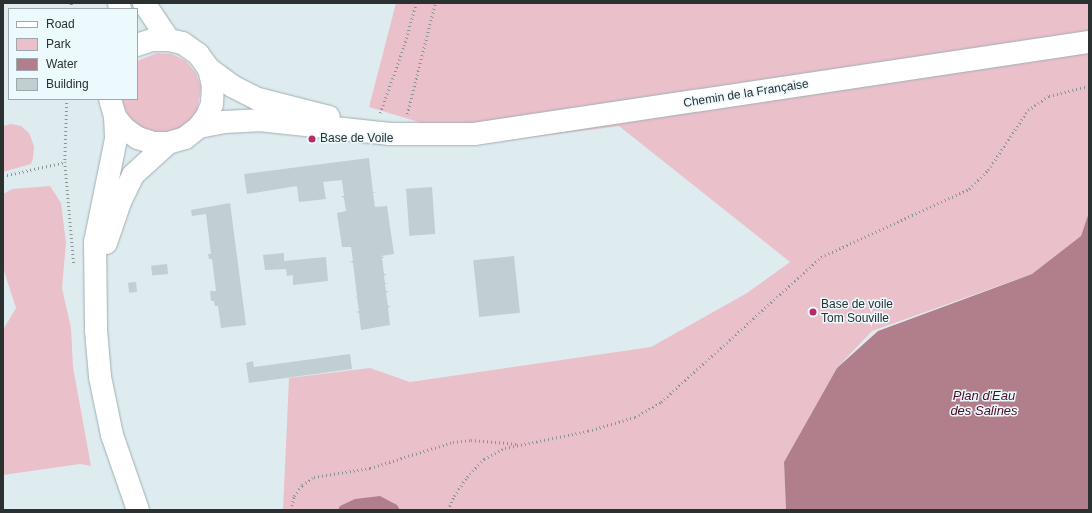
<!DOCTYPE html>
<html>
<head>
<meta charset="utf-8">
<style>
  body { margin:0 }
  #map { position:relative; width:1092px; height:513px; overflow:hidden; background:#deecf0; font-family:Arial,sans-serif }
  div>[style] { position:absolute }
  .green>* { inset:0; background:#eac0cb }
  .water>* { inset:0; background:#b17e8c }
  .building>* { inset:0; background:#c1ced2; transform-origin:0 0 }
  .path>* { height:2.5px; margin-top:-1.25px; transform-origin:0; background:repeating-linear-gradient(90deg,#8b9597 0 1px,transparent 0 4px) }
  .roads { filter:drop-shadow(0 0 1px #a1aeb2) drop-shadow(0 0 1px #a1aeb2) }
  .secondary>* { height:22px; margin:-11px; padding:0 11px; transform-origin:11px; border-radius:11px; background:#fff }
  .primary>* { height:22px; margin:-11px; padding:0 11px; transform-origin:11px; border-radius:11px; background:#fff }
  .dots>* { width:11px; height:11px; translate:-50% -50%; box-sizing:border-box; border:2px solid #ecf9fd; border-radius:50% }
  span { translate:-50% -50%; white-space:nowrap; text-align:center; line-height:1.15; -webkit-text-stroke:3px #ecf9fd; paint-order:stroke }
  .street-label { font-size:12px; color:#2b3031 }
  .poi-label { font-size:12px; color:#2b3031 }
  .left { translate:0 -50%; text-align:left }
  .water-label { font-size:13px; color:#4c0d26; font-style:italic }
  .frame { position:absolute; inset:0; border:4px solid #2b3031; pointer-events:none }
  .legend { position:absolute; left:8px; top:8px; width:130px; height:92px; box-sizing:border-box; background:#ecf9fd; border:1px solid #9fa9ab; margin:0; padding:5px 7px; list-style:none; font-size:12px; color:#2b3031 }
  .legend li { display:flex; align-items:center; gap:8px; height:20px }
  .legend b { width:20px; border:1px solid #9fa9ab }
</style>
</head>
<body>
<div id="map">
  <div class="green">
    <div style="clip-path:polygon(396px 3px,1089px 3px,1089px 212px,1081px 236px,1032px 274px,872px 331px,837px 368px,784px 462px,786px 510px,283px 510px,289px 378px,370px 368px,410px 382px,651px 347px,747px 293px,790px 262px,619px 126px,470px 145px,419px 122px,369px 107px)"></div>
    <div style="clip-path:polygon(157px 53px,172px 54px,186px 61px,196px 73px,201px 87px,197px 112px,183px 127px,168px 133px,153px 132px,139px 126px,128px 115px,122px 101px,122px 99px,137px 99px,137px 61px)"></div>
    <div style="clip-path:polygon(11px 124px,21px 126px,29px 133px,34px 146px,33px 158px,31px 164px,3px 172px,3px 126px)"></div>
    <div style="clip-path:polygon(50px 186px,61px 203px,66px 243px,62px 288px,71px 328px,73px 367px,91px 466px,80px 464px,3px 475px,3px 330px,16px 308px,3px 268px,3px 194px,12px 189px)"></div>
  </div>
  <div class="water">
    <div style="clip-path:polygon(1089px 212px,1089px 510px,786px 510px,784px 462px,837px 368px,878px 331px,1032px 274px,1081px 236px)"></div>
    <div style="clip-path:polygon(380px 496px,397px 505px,400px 510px,338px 510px,340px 506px,355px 499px)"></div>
  </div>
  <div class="building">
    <div style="clip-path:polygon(369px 158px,373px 192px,376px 193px,373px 193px,375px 207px,387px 206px,394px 254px,381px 256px,385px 258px,382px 258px,384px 274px,387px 274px,384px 276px,385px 283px,389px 283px,385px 284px,386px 291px,389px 291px,386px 293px,388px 306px,391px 306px,388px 308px,390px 325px,361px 330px,359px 313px,356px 312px,359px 311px,357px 297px,355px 298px,357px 296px,353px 263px,350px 262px,353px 261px,351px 247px,342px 247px,337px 213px,346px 211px,344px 198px,341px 196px,344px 196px,342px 180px,323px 182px,326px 199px,299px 202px,297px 186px,247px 194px,244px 174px)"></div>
    <div style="left:432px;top:187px;width:47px;height:26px;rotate:86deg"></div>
    <div style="clip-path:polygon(230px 203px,246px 325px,221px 328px,218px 306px,215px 306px,214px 301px,211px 301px,210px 291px,216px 291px,212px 259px,209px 259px,208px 254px,211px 254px,206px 214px,192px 216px,191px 210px)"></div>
    <div style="clip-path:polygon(284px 253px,284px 261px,326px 257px,328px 281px,293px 285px,293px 275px,287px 276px,286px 269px,265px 270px,263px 255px)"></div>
    <div style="left:514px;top:256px;width:57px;height:41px;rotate:84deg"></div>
    <div style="left:167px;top:264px;width:10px;height:16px;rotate:84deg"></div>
    <div style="left:136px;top:282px;width:10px;height:8px;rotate:84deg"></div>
    <div style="clip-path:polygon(350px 354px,352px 369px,249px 383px,246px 363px,253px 361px,254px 367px)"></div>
  </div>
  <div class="path">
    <div style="left:71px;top:9px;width:6px;rotate:-90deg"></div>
    <div style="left:67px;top:99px;width:63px;rotate:91.8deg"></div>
    <div style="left:65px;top:162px;width:102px;rotate:85deg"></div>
    <div style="left:380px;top:113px;width:71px;rotate:-70.3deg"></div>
    <div style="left:404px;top:46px;width:45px;rotate:-74.4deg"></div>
    <div style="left:407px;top:114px;width:114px;rotate:-75.8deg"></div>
    <div style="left:3px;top:176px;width:64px;rotate:-12.7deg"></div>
    <div style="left:291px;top:510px;width:14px;rotate:-78deg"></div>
    <div style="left:294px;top:496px;width:14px;rotate:-54deg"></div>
    <div style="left:302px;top:485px;width:14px;rotate:-34deg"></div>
    <div style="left:314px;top:477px;width:57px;rotate:-9.1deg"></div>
    <div style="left:370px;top:468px;width:87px;rotate:-17.4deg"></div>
    <div style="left:453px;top:442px;width:18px;rotate:-6deg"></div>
    <div style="left:471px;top:440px;width:47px;rotate:4.9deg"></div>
    <div style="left:448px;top:510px;width:15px;rotate:-67deg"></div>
    <div style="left:454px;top:496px;width:23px;rotate:-56deg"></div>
    <div style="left:467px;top:477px;width:25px;rotate:-47deg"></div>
    <div style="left:484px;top:459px;width:24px;rotate:-28deg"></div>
    <div style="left:505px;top:448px;width:85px;rotate:-11.6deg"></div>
    <div style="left:588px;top:431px;width:49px;rotate:-16.6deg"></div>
    <div style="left:635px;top:417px;width:30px;rotate:-30deg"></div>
    <div style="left:661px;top:402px;width:216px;rotate:-42.2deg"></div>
    <div style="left:821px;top:257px;width:163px;rotate:-24.7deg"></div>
    <div style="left:969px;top:189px;width:27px;rotate:-45deg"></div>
    <div style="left:988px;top:170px;width:72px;rotate:-56.3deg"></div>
    <div style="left:1028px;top:110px;width:25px;rotate:-34deg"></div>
    <div style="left:1049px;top:96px;width:41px;rotate:-14deg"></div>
  </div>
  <div class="roads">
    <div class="secondary">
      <div style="left:209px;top:69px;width:29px;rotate:36deg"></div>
      <div style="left:232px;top:86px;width:29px;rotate:27deg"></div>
      <div style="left:258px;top:99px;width:73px;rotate:14.2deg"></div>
      <div style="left:199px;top:127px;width:25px;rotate:-11deg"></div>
      <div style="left:224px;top:122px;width:35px;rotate:-3deg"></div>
      <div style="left:259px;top:120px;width:132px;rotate:6.1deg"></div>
      <div style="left:390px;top:134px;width:84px"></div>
      <div style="left:474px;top:134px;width:622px;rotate:-8.51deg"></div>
    </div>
    <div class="primary">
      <div style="left:119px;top:3px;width:6px;rotate:81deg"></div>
      <div style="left:144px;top:3px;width:45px;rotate:56deg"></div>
      <div style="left:110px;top:99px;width:19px;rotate:74deg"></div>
      <div style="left:115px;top:117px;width:16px;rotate:50deg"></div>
      <div style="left:125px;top:129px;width:16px;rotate:35deg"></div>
      <div style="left:138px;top:138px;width:16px;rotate:18deg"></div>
      <div style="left:153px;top:143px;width:15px"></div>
      <div style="left:168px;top:143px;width:18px;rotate:-16deg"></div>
      <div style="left:185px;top:138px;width:18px;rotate:-38deg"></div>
      <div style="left:199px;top:127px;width:14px;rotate:-54deg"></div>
      <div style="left:207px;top:116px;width:13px;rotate:-67deg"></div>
      <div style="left:212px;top:104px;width:18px;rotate:-87deg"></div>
      <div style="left:213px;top:86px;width:17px;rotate:-103deg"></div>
      <div style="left:209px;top:69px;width:19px;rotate:-126deg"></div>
      <div style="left:198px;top:54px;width:19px;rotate:-145deg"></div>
      <div style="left:182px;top:43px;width:13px;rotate:-167deg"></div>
      <div style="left:169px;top:40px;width:17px;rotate:180deg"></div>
      <div style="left:152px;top:40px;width:16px;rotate:162deg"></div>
      <div style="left:115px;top:117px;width:22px;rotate:87deg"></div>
      <div style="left:116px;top:139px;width:105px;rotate:101.5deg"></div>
      <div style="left:95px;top:242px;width:88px;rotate:89.3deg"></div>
      <div style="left:96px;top:330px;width:47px;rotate:85.1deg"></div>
      <div style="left:100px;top:377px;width:59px;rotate:78.3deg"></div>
      <div style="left:112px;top:435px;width:79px;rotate:70.9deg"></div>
      <div style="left:106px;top:243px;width:43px;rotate:-71.1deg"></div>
      <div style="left:120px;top:202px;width:30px;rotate:-64deg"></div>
      <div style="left:133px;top:175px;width:47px;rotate:-42.4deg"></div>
    </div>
  </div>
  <div class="dots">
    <div style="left:312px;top:139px;background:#b72b64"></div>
    <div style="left:813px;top:312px;background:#b72b64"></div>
  </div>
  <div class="street-label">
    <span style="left:746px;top:94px;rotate:-9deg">Chemin de la Française</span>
  </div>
  <div class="poi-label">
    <span class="left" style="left:320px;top:139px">Base de Voile</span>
    <span class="left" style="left:821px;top:312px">Base de voile<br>Tom Souville</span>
  </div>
  <div class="water-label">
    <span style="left:984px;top:404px">Plan d'Eau<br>des Salines</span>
  </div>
  <div class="frame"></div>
  <ul class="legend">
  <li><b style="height:5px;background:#fff"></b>Road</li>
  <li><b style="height:11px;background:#eac0cb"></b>Park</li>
  <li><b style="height:11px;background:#b17e8c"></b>Water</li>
  <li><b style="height:11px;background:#c1ced2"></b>Building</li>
  </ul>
</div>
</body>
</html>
